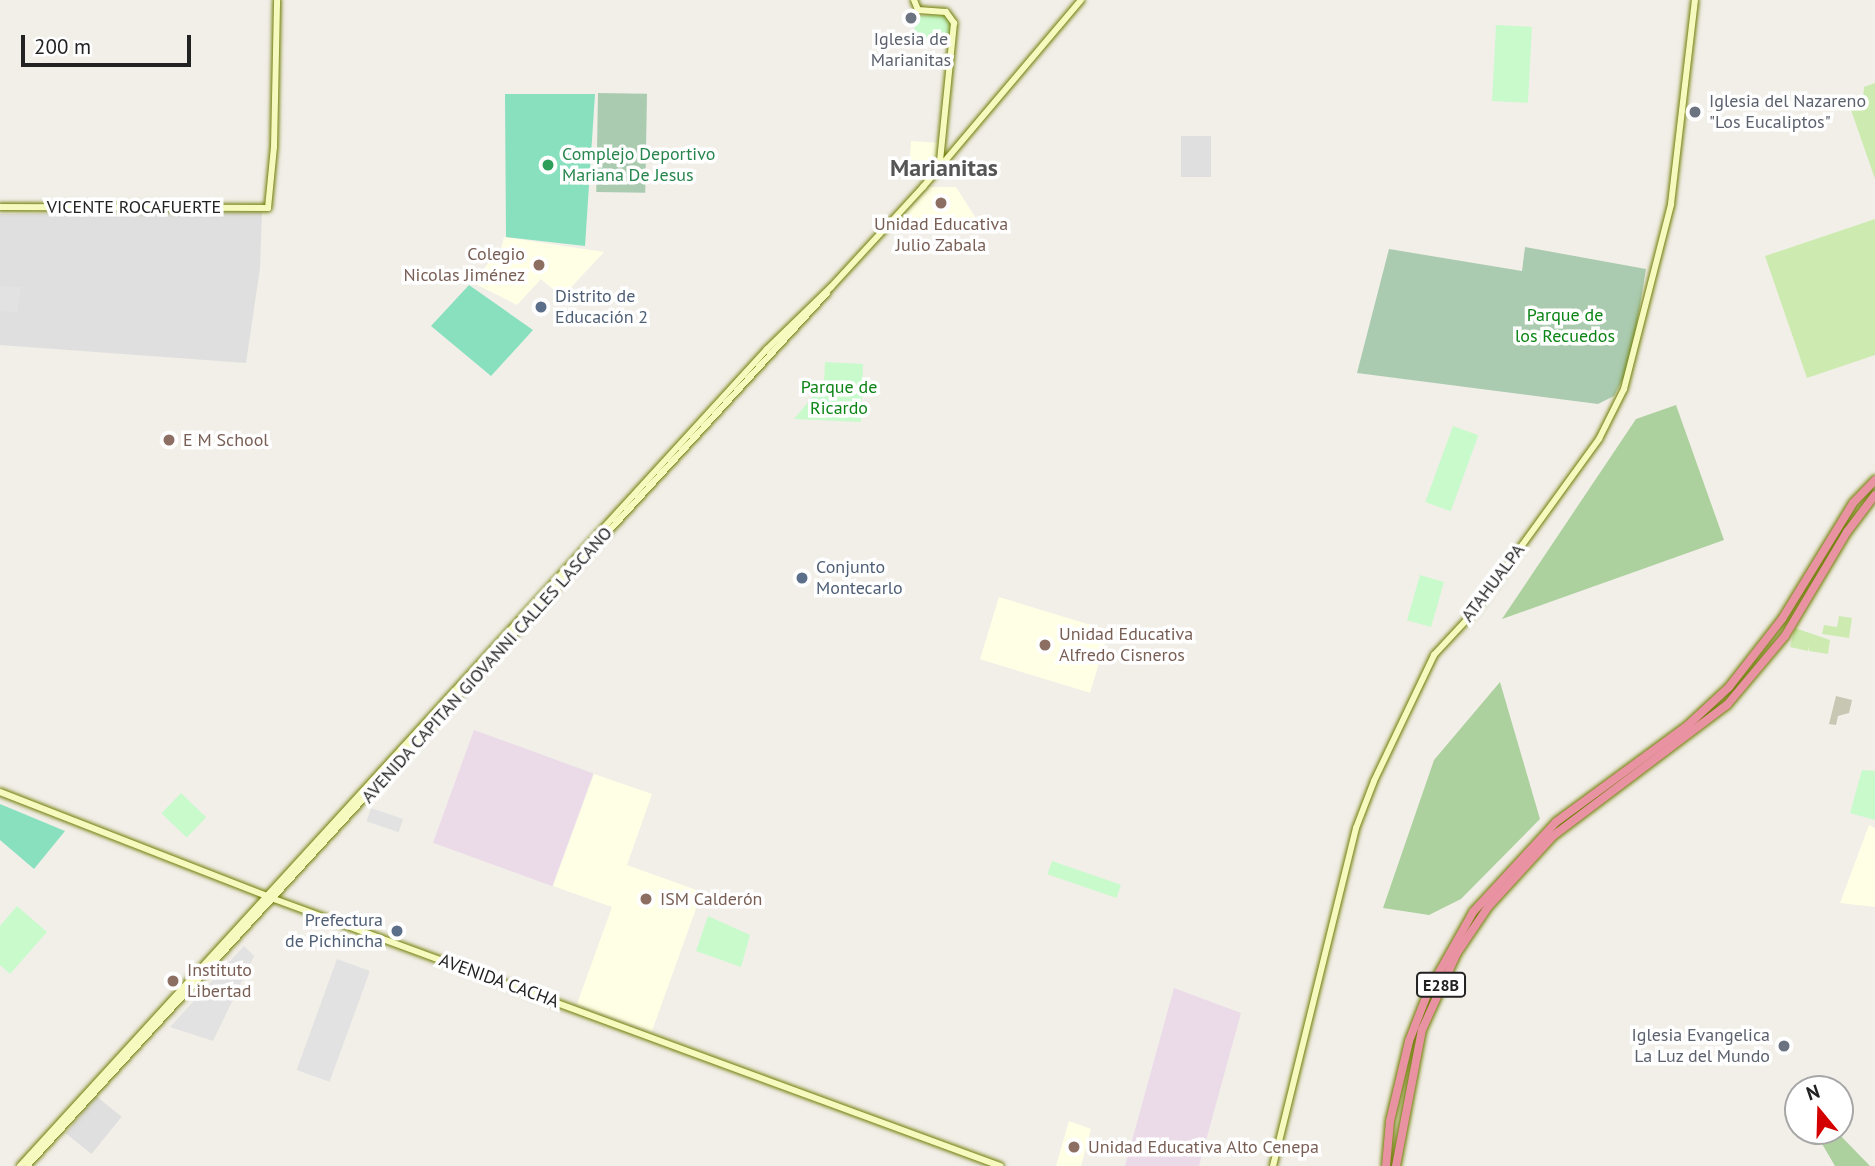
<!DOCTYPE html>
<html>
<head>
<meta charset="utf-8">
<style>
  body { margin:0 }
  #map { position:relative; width:1875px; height:1166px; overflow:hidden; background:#f2efe9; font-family:"PT Sans",sans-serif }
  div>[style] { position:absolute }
  .residential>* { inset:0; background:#e0dfdf; transform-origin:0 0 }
  .industrial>* { inset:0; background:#ebdbe8; transform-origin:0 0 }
  .education>* { inset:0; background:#ffffe5; transform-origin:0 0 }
  .construction>* { inset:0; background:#c7c7b4 }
  .grass>* { inset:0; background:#cdebb0 }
  .forest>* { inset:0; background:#add19e }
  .cemetery>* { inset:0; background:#aacbaf; transform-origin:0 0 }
  .park>* { inset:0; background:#c8facc; transform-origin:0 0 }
  .pitch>* { inset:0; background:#88e0be }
  .parking>* { inset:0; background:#e2e2e2; transform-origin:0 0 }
  .roads { filter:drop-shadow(0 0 2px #707d05) drop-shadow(0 0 2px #707d05) }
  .secondary>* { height:6px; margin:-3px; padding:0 3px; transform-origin:3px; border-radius:3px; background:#f7fabf }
  .highway>* { height:8px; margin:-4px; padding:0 4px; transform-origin:4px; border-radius:4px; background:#e892a2 }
  .dots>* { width:19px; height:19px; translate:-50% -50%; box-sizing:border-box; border:4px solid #fff; border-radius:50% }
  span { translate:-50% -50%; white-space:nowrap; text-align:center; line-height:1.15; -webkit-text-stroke:7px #fff; paint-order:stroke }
  .shield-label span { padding:2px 5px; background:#fff; border:2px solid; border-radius:5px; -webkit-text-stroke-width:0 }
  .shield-label { font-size:16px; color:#222; font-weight:700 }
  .worship-label { font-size:18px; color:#5b616d }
  .left { translate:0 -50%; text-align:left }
  .right { translate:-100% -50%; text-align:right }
  .leisure-label { font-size:18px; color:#27864d }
  .street-label { font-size:18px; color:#222 }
  .education-label { font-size:18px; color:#785e54 }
  .service-label { font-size:18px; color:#4e5e75 }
  .park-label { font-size:18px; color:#0c8416 }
  .district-label { font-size:24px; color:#555; font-weight:700 }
  .north { position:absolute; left:1784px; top:1075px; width:70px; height:70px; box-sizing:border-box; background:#fff; border:2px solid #a7a7a7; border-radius:50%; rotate:341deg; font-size:19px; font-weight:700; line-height:28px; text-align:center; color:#222 }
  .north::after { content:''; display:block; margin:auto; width:24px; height:32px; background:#d40000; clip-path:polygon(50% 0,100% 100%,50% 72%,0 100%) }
  .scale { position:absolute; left:21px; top:35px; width:170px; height:32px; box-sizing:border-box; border:4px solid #222; border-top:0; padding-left:9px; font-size:21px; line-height:24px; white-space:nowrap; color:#222; -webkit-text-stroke:5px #fff; paint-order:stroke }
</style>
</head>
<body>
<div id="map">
  <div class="residential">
    <div style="left:1181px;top:136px;width:30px;height:41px"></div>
    <div style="clip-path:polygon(262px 212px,260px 268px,246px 363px,0 345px,0 214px)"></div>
    <div style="left:96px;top:1096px;width:33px;height:48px;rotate:39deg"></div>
  </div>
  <div class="industrial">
    <div style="left:474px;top:730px;width:127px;height:120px;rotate:20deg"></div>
    <div style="clip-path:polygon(1174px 988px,1241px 1013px,1199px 1166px,1125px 1166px)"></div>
  </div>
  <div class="education">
    <div style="left:911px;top:141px;width:26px;height:19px;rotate:4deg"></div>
    <div style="clip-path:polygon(930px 187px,956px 187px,977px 220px,902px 218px)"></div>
    <div style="clip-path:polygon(504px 237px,604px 252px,562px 297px,541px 279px,517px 305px,472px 282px,501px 249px)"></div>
    <div style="left:999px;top:597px;width:115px;height:65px;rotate:17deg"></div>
    <div style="clip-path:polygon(594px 774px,652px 794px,627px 865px,702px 892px,652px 1031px,577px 1004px,612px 907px,553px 886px)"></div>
    <div style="clip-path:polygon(1869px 825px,1875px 828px,1875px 907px,1840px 903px)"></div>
    <div style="clip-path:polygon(1069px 1121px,1091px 1129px,1081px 1166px,1056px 1166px)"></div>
  </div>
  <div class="construction">
    <div style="clip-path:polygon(1836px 696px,1852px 700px,1849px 713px,1838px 716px,1836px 725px,1829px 724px)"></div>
  </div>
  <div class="grass">
    <div style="clip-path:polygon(1875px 83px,1875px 179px,1850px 107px,1854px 97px,1863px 98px,1864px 87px)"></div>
    <div style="clip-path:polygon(1875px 219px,1875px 355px,1807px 378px,1765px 256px)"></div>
    <div style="clip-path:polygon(1839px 616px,1852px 618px,1849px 638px,1822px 634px,1824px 625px,1837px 627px)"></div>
    <div style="clip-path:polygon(1795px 628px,1830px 640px,1828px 654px,1809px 651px,1809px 646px,1808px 651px,1790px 647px)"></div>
  </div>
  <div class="forest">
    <div style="clip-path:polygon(1676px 405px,1724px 540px,1502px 619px,1636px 419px)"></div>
    <div style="clip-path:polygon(1500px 682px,1540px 819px,1461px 899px,1429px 915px,1383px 908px,1434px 760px)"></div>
    <div style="clip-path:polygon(1821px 1131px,1836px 1131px,1870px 1166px,1835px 1166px,1818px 1137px)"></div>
  </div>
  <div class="cemetery">
    <div style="left:598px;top:93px;width:49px;height:99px;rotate:1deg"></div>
    <div style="clip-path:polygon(1525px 247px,1646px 269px,1630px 365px,1614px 396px,1598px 404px,1357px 373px,1389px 249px,1522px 271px)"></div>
  </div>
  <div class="park">
    <div style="clip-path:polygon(941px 15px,951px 20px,952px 41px,914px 41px,915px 16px)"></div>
    <div style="left:1496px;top:25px;width:36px;height:76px;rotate:3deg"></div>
    <div style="clip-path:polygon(825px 362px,863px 364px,861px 422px,794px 419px,824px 383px)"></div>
    <div style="left:1453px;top:426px;width:27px;height:81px;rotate:20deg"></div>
    <div style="left:1420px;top:575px;width:25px;height:47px;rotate:16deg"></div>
    <div style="clip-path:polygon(1862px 770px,1875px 771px,1875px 820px,1850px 813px)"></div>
    <div style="left:181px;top:793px;width:35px;height:28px;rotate:44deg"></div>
    <div style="left:1052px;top:861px;width:73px;height:14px;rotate:19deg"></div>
    <div style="clip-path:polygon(17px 906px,47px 932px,10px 974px,0 965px,0 926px)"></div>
    <div style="clip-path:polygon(708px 916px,750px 935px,741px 967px,696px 951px)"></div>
  </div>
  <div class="pitch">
    <div style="clip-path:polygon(505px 94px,595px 94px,585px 246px,506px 237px)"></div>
    <div style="clip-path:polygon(469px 285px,533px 330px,491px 376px,431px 326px)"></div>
    <div style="clip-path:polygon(0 804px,65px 831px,34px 869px,0 840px)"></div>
  </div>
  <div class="parking">
    <div style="clip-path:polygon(0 286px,21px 287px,17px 312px,0 311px)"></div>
    <div style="left:371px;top:808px;width:34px;height:14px;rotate:19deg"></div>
    <div style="clip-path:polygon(244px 946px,254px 956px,213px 1041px,170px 1027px)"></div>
    <div style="left:337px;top:959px;width:35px;height:118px;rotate:20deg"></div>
  </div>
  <div class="roads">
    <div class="secondary">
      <div style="left:914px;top:0;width:11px;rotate:68deg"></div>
      <div style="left:918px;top:10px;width:28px;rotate:4deg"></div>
      <div style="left:946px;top:12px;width:14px;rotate:54deg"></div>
      <div style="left:954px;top:23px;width:139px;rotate:95.8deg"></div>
      <div style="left:0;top:207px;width:268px;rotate:0.2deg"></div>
      <div style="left:268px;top:208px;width:61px;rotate:-84.4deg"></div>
      <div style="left:274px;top:147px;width:147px;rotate:-88.8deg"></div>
      <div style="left:0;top:792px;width:294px;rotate:21.3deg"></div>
      <div style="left:274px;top:899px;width:774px;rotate:20.19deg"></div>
      <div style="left:20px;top:1166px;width:1107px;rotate:-47.56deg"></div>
      <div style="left:767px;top:349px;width:89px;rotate:-44.1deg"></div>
      <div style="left:831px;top:287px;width:136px;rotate:-47.4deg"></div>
      <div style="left:923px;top:187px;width:245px;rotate:-49.8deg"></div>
      <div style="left:27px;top:1166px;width:1184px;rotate:-47.5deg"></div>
      <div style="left:1273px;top:1166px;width:348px;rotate:-76.2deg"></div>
      <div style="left:1356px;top:828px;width:50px;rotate:-69deg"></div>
      <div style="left:1374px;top:781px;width:140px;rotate:-64.5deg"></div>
      <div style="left:1434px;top:655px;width:57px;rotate:-47.1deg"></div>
      <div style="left:1473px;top:613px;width:215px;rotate:-54.1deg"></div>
      <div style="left:1599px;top:439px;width:56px;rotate:-63.4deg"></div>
      <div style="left:1624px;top:389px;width:191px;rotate:-75.7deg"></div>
      <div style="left:1671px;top:204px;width:205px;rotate:-83.3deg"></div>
    </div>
    <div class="highway">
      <div style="left:1386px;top:1166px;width:45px;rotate:-84.9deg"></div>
      <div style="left:1390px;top:1121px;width:82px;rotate:-76.6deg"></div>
      <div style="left:1409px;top:1041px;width:53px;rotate:-68.8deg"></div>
      <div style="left:1428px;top:992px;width:92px;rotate:-60.6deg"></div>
      <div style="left:1473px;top:912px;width:122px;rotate:-47.3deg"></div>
      <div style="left:1556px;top:822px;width:164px;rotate:-36.3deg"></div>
      <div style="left:1688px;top:725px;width:56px;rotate:-42.8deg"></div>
      <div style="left:1729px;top:687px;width:86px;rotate:-52.1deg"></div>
      <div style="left:1782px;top:619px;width:136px;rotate:-58.5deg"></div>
      <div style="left:1853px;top:503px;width:32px;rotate:-46deg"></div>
      <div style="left:1396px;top:1166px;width:138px;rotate:-79.2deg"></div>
      <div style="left:1422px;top:1030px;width:85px;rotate:-65.6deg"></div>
      <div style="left:1457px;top:953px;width:55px;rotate:-56deg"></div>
      <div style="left:1488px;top:907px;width:96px;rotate:-47.5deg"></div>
      <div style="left:1553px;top:836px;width:218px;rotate:-37deg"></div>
      <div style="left:1727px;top:705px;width:90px;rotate:-50deg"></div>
      <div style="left:1785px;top:636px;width:121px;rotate:-59.2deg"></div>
      <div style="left:1847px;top:532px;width:46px;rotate:-52.9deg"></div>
    </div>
  </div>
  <div class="dots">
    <div style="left:911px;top:18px;background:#6b7280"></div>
    <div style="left:1695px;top:112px;background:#6b7280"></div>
    <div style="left:548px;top:165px;background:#2e9e5b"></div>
    <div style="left:941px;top:203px;background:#8d6e63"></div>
    <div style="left:539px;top:265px;background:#8d6e63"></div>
    <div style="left:541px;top:307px;background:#5c6f8a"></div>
    <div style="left:169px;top:440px;background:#8d6e63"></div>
    <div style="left:802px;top:578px;background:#5c6f8a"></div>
    <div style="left:1045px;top:645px;background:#8d6e63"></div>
    <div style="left:646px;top:899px;background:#8d6e63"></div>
    <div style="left:397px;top:931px;background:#5c6f8a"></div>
    <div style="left:173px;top:981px;background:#8d6e63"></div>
    <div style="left:1784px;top:1046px;background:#6b7280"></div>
    <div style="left:1074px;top:1147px;background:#8d6e63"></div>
  </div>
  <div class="shield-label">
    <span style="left:1441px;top:985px">E28B</span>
  </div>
  <div class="worship-label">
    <span style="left:911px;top:50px">Iglesia de<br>Marianitas</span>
    <span class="left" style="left:1709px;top:112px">Iglesia del Nazareno<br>"Los Eucaliptos"</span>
    <span class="right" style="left:1770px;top:1046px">Iglesia Evangelica<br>La Luz del Mundo</span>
  </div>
  <div class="leisure-label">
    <span class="left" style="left:562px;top:165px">Complejo Deportivo<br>Mariana De Jesus</span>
  </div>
  <div class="street-label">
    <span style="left:134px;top:207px">VICENTE ROCAFUERTE</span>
    <span style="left:1493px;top:583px;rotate:-53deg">ATAHUALPA</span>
    <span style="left:487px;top:665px;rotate:-48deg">AVENIDA CAPITAN GIOVANNI CALLES LASCANO</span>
    <span style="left:499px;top:981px;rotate:20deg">AVENIDA CACHA</span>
  </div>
  <div class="education-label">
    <span style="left:941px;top:235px">Unidad Educativa<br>Julio Zabala</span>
    <span class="right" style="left:525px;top:265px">Colegio<br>Nicolas Jiménez</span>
    <span class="left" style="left:183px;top:440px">E M School</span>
    <span class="left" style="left:1059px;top:645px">Unidad Educativa<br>Alfredo Cisneros</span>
    <span class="left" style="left:660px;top:899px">ISM Calderón</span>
    <span class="left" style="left:187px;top:981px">Instituto<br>Libertad</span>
    <span class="left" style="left:1088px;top:1147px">Unidad Educativa Alto Cenepa</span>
  </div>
  <div class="service-label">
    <span class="left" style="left:555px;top:307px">Distrito de<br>Educación 2</span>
    <span class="left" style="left:816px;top:578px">Conjunto<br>Montecarlo</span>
    <span class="right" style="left:383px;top:931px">Prefectura<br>de Pichincha</span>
  </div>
  <div class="park-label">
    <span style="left:1565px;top:326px">Parque de<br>los Recuedos</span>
    <span style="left:839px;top:398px">Parque de<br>Ricardo</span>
  </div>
  <div class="district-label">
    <span style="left:944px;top:168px">Marianitas</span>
  </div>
  <div class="north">N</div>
  <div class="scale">200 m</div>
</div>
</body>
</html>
